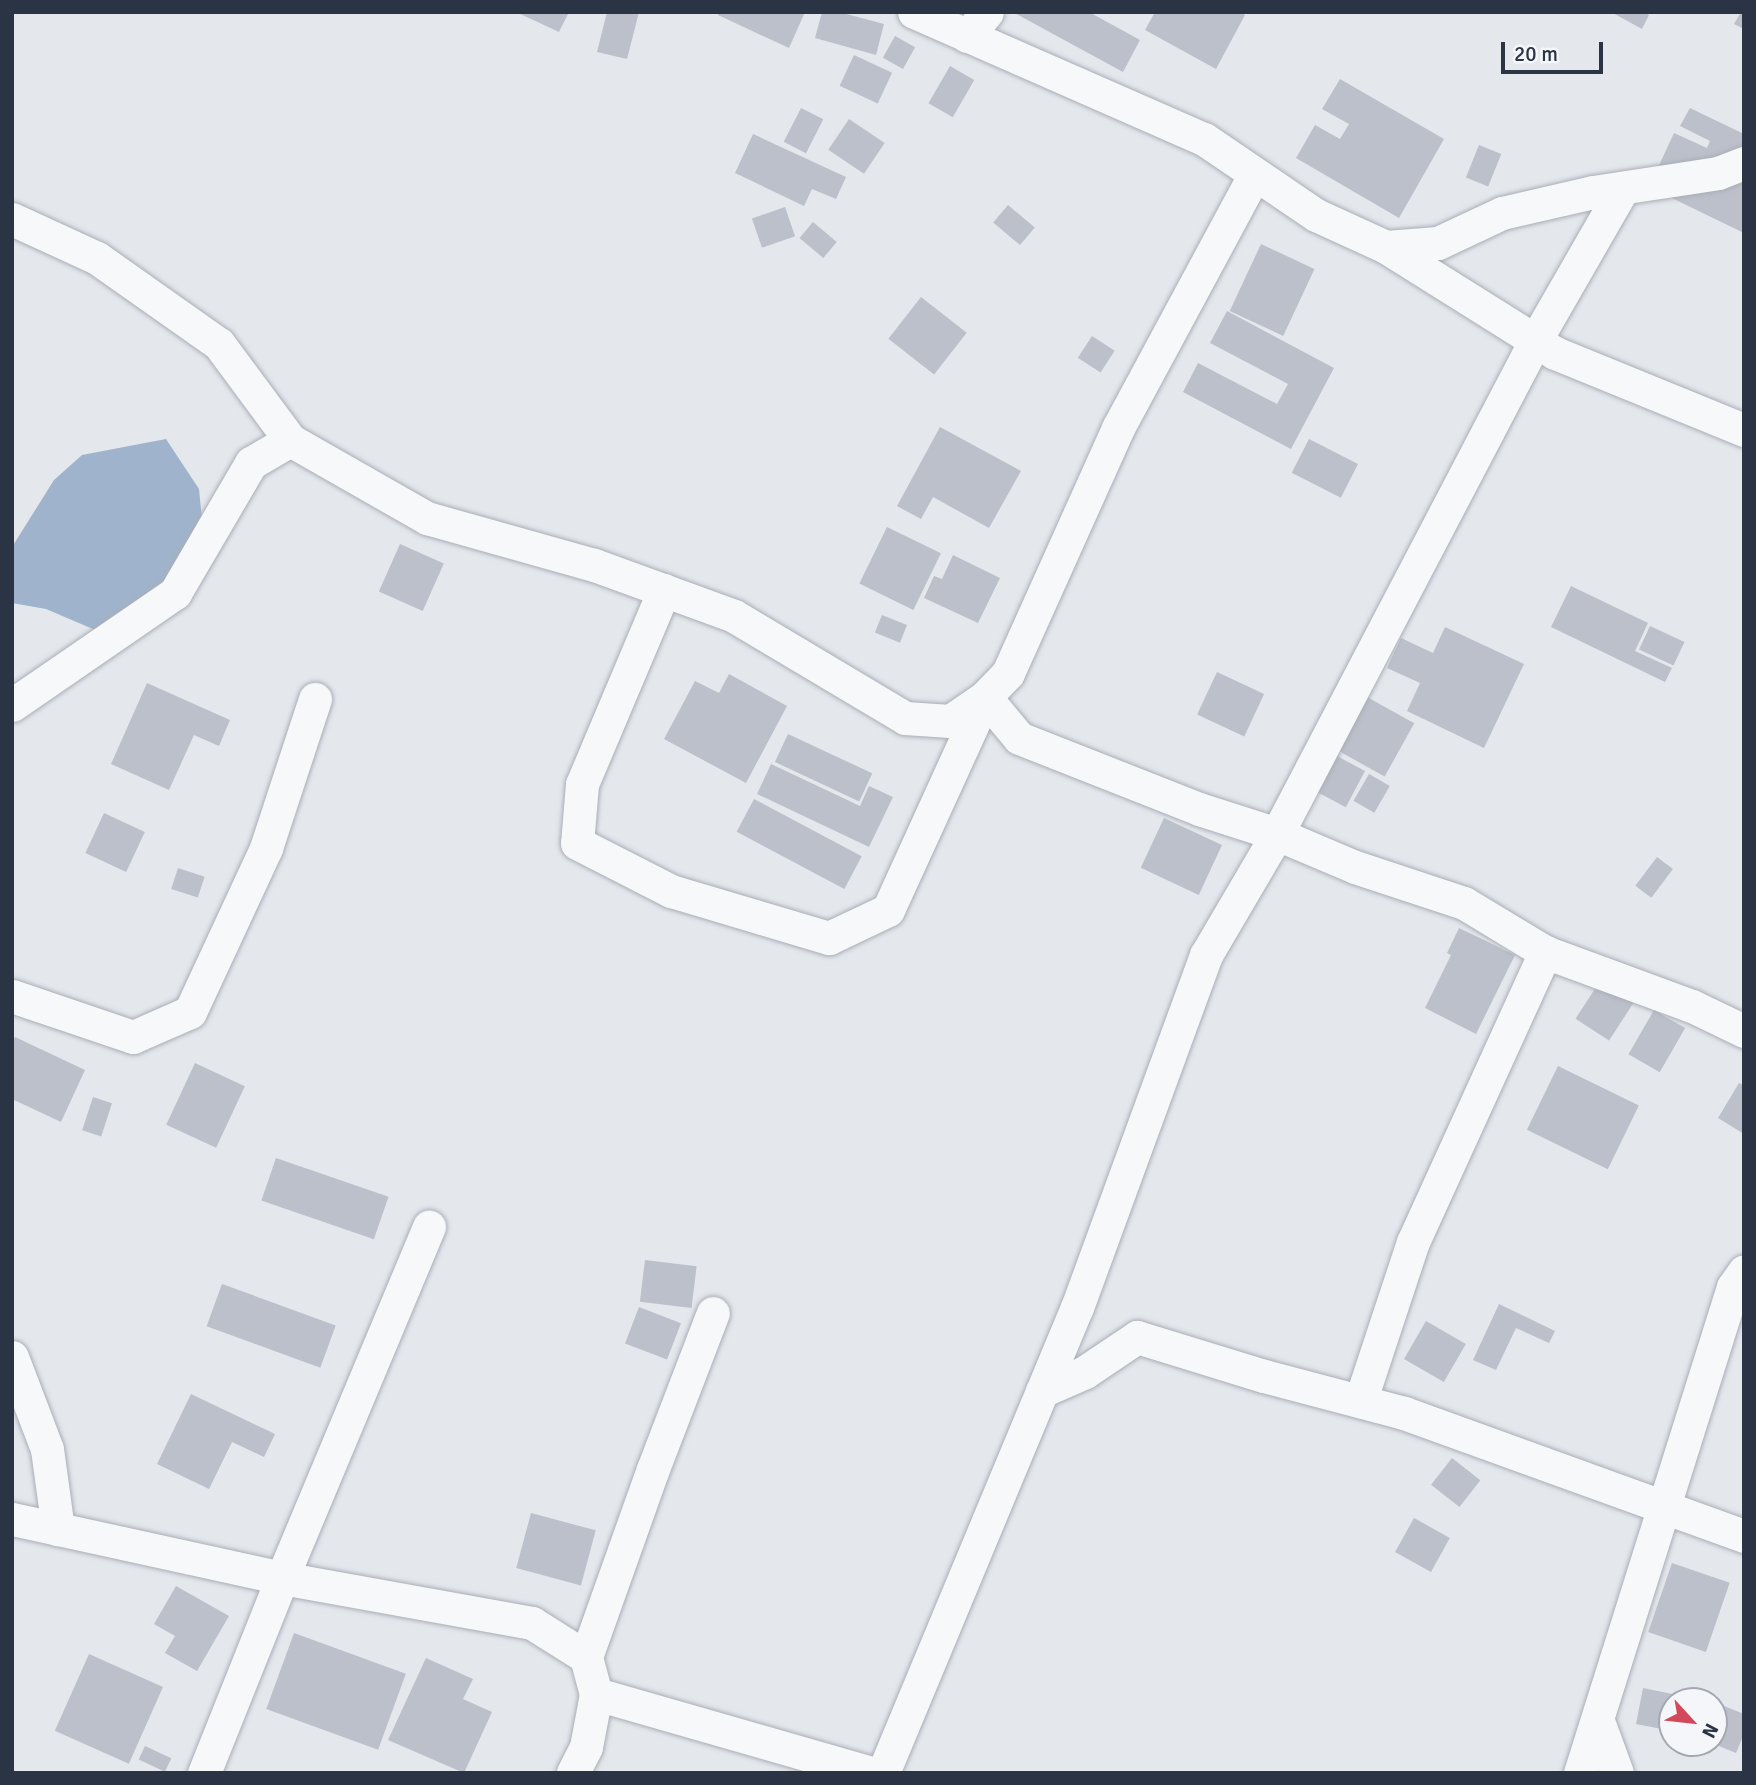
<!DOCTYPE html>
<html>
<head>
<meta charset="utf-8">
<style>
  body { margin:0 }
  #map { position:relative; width:1756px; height:1785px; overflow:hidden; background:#e4e7ec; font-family:Signika,sans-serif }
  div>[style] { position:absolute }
  .water>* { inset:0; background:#9fb4cc }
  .building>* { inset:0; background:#bbc0ca; transform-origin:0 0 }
  .roads { filter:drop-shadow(0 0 2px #a9aeb7) drop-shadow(0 0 2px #a9aeb7) }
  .minor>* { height:33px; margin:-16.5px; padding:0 16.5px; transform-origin:16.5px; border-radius:16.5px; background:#f7f8fa }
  span { translate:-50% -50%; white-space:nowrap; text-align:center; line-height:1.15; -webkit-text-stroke:5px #f4f6f9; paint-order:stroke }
  .frame { position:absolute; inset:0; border:14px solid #2b3445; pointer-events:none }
  .north { position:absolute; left:1658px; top:1687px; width:70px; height:70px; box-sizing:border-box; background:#f4f6f9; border:2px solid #a4a8b1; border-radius:50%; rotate:117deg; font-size:19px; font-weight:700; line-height:28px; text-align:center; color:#2b3445 }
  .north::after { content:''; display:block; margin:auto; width:24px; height:32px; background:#d1495b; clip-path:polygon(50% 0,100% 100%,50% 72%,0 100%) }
  .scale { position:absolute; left:1501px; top:42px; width:102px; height:32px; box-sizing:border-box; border:4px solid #2b3445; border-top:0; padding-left:9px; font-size:21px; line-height:24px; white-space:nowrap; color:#2b3445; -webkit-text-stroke:5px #f4f6f9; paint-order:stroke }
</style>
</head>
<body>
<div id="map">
  <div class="water">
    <div style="clip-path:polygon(166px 439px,199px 489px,202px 519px,164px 593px,107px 635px,46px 609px,12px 603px,12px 547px,54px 480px,82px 455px)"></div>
  </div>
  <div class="building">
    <div style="clip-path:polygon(516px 12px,569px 12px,559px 32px)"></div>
    <div style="clip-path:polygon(607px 12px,639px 12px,627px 59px,597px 52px)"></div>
    <div style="clip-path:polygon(719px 12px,805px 12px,789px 48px,718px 15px)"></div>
    <div style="clip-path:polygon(822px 12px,839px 12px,884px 24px,876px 55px,815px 38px)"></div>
    <div style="clip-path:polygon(1013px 12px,1089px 12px,1140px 40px,1123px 72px)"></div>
    <div style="clip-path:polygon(1155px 12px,1240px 12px,1245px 15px,1216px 69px,1145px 30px)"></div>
    <div style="clip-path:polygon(1611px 12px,1644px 12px,1649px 15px,1642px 29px)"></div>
    <div style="clip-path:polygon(1741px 12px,1744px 12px,1744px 29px,1734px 24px)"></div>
    <div style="left:895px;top:36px;width:23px;height:25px;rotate:29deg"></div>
    <div style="left:854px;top:55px;width:42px;height:34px;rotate:25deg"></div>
    <div style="left:950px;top:66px;width:28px;height:43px;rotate:30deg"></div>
    <div style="clip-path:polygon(1340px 79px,1444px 139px,1399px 218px,1296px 158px,1315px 125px,1340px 139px,1349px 124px,1322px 109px)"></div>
    <div style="left:801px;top:108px;width:25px;height:38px;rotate:27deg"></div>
    <div style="clip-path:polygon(1690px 108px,1744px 134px,1744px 233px,1649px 187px,1674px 133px,1707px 148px,1710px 141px,1680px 126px)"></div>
    <div style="left:849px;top:119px;width:43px;height:37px;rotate:34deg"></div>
    <div style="clip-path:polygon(753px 134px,846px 177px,836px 199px,812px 189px,804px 206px,735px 173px)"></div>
    <div style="left:1479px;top:145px;width:24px;height:35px;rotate:22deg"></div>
    <div style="left:1008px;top:205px;width:35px;height:23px;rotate:40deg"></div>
    <div style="left:785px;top:207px;width:31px;height:35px;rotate:71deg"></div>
    <div style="left:813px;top:222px;width:31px;height:21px;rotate:40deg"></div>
    <div style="left:1261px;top:244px;width:59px;height:74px;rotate:25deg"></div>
    <div style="left:921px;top:297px;width:58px;height:53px;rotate:38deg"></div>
    <div style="clip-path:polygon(1227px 311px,1334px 368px,1291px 449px,1183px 392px,1198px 363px,1277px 404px,1288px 384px,1210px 343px)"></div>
    <div style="left:1092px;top:336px;width:27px;height:26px;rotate:33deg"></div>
    <div style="clip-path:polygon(940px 427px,1021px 471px,989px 528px,933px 497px,921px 519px,897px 506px)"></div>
    <div style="left:1309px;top:439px;width:55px;height:38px;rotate:27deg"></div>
    <div style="left:887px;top:527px;width:60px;height:63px;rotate:26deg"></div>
    <div style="left:400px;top:544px;width:48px;height:52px;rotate:24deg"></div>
    <div style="clip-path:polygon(953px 555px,1000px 578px,978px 623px,924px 598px,934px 576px,942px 579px)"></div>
    <div style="clip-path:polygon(1571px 586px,1648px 623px,1635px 651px,1672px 668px,1665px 682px,1551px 627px)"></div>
    <div style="left:882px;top:615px;width:27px;height:19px;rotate:22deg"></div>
    <div style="left:1650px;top:626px;width:38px;height:26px;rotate:25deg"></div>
    <div style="clip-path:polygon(1445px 627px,1524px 664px,1484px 748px,1407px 711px,1420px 683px,1387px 668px,1401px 638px,1433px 653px)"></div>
    <div style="left:1217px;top:672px;width:52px;height:47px;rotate:25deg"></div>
    <div style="clip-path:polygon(729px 674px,787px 706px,746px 783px,664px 739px,695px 681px,719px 693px)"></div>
    <div style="clip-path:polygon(147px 683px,230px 720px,219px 746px,194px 735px,169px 790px,111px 764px)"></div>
    <div style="left:1367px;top:697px;width:54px;height:61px;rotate:29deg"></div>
    <div style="left:788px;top:734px;width:93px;height:31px;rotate:25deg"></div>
    <div style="left:1335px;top:755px;width:34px;height:41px;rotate:28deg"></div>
    <div style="clip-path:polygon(771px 764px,860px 806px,869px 786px,893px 797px,869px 847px,757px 794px)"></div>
    <div style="left:1369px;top:774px;width:24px;height:31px;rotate:30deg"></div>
    <div style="left:754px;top:799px;width:122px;height:37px;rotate:28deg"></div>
    <div style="left:104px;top:813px;width:45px;height:44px;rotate:25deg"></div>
    <div style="left:1164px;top:818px;width:64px;height:55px;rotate:25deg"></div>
    <div style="left:1657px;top:857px;width:20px;height:36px;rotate:37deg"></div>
    <div style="left:178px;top:868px;width:28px;height:22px;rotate:18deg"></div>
    <div style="clip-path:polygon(1459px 928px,1515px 955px,1476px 1034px,1425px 1008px,1451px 955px,1447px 953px)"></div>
    <div style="left:1600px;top:981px;width:40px;height:45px;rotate:33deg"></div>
    <div style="left:1654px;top:1010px;width:36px;height:51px;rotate:30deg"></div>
    <div style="clip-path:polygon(15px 1037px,85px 1070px,61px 1122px,12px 1099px,12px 1043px)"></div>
    <div style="left:195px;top:1063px;width:55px;height:68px;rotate:25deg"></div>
    <div style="left:1558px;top:1066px;width:90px;height:71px;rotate:26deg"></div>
    <div style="clip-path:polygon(1739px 1083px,1744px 1085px,1744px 1134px,1718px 1118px)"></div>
    <div style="left:93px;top:1097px;width:20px;height:35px;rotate:18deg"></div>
    <div style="left:276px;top:1158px;width:119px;height:45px;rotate:19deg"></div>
    <div style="left:645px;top:1260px;width:52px;height:42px;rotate:7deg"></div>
    <div style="left:222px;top:1284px;width:121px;height:45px;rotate:20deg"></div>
    <div style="clip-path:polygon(1499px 1304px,1555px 1331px,1549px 1343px,1516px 1328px,1496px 1370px,1473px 1360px)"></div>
    <div style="left:639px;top:1307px;width:45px;height:39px;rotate:21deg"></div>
    <div style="left:1426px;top:1321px;width:46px;height:44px;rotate:30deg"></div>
    <div style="clip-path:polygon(191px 1394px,275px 1434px,264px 1457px,232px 1442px,209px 1489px,157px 1464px)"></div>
    <div style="left:1452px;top:1458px;width:36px;height:34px;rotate:38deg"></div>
    <div style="left:531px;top:1513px;width:67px;height:57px;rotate:15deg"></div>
    <div style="left:1414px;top:1518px;width:41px;height:39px;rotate:29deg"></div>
    <div style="left:1672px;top:1563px;width:61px;height:73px;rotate:19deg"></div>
    <div style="clip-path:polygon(176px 1586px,229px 1616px,197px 1671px,165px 1653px,175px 1636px,154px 1624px)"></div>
    <div style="left:294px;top:1633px;width:119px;height:81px;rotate:20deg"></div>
    <div style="left:89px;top:1654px;width:81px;height:84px;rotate:24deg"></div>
    <div style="clip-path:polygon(426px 1658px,473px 1679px,463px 1699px,492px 1712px,464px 1773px,388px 1740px)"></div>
    <div style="clip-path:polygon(1643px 1688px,1692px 1698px,1691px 1701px,1672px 1701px,1672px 1731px,1636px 1724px)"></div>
    <div style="clip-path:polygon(1714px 1702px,1744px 1714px,1744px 1734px,1736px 1753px,1714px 1744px)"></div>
    <div style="left:145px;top:1746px;width:29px;height:15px;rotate:25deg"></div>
  </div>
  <div class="roads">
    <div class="minor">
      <div style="left:914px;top:12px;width:317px;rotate:23.7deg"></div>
      <div style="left:1204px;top:139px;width:135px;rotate:34.2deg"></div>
      <div style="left:1316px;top:215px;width:77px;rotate:24.6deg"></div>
      <div style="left:1386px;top:247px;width:52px;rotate:-4.4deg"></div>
      <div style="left:1438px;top:243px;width:71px;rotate:-25.1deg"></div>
      <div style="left:1502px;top:213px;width:93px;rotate:-13deg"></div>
      <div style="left:1593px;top:192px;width:126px;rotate:-8.6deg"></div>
      <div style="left:1718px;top:173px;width:28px;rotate:-21deg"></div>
      <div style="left:967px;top:36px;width:31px;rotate:-50deg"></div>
      <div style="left:1623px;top:188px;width:177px;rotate:119.9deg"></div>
      <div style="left:1535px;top:341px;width:556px;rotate:117.62deg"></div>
      <div style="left:1277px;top:834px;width:85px;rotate:22.9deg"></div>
      <div style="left:1355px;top:867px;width:115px;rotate:18.3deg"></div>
      <div style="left:1464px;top:903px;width:95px;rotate:31.2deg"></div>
      <div style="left:1545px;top:952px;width:157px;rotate:20.2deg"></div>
      <div style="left:1692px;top:1006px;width:58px;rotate:25.7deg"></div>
      <div style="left:12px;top:219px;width:94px;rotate:24.6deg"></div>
      <div style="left:97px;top:258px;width:149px;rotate:35.2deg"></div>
      <div style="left:219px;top:344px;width:119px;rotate:53.5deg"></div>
      <div style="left:1386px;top:247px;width:199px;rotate:32.1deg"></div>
      <div style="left:1555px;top:353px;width:204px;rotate:22.2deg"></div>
      <div style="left:664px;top:590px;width:211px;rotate:112.9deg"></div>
      <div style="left:582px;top:784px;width:59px;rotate:94.8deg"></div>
      <div style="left:577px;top:843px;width:106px;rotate:27.1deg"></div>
      <div style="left:671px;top:891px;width:165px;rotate:16.6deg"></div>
      <div style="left:829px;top:938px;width:65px;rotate:-25.4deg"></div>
      <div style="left:888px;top:910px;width:234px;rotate:-65.5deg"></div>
      <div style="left:985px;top:697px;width:53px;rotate:50.3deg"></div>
      <div style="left:1019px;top:738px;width:193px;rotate:21.5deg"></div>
      <div style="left:1199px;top:809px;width:82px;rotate:17.8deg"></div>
      <div style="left:1277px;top:834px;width:140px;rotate:120.4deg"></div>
      <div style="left:1206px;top:955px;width:375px;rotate:110.1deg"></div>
      <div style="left:1077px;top:1307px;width:505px;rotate:112.6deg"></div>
      <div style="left:12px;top:705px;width:198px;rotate:-34.5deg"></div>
      <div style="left:175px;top:593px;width:151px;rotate:-59.7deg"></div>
      <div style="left:251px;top:463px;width:45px;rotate:-30.5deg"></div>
      <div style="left:290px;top:440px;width:158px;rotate:29.7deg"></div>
      <div style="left:427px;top:518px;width:173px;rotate:15.7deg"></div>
      <div style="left:594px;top:565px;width:149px;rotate:20deg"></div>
      <div style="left:734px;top:616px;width:199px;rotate:30.8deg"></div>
      <div style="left:905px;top:718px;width:45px;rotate:3.8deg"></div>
      <div style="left:950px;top:721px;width:42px;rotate:-34.4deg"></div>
      <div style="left:985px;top:697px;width:33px;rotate:-46deg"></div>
      <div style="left:1008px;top:673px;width:269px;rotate:-65.8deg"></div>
      <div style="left:1118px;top:428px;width:287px;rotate:-61.7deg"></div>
      <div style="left:12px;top:996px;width:128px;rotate:18.7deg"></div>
      <div style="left:133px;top:1037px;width:62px;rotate:-23.7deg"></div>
      <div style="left:190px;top:1012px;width:181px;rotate:-65.1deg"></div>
      <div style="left:266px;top:848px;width:157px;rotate:-71.8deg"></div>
      <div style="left:12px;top:1357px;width:98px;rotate:69.2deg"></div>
      <div style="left:47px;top:1449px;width:81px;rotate:82.2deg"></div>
      <div style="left:1042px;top:1391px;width:47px;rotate:-23.8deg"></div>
      <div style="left:1085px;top:1372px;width:63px;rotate:-33.9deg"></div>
      <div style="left:1137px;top:1337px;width:133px;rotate:17.1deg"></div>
      <div style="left:1264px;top:1376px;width:145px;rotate:14.8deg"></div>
      <div style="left:1404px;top:1413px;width:362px;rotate:19.9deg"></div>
      <div style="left:1361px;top:1399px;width:165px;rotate:-71.7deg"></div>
      <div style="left:1413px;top:1242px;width:319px;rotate:-65.5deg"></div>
      <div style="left:12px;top:1519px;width:276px;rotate:12.3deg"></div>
      <div style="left:282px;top:1578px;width:254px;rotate:10.2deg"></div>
      <div style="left:532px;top:1623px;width:64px;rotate:32.2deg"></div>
      <div style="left:586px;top:1657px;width:38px;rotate:75deg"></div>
      <div style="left:596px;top:1694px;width:54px;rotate:100.7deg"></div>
      <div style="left:586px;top:1747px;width:29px;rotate:117deg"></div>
      <div style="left:586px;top:1657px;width:200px;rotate:-70.4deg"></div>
      <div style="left:653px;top:1469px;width:167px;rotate:-69deg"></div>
      <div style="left:596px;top:1694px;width:286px;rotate:16deg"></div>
      <div style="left:1598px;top:1721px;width:55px;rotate:69.9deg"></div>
      <div style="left:204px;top:1773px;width:210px;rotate:-68.2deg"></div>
      <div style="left:282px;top:1578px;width:381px;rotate:-67.3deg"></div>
      <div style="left:1580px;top:1773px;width:510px;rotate:-72.53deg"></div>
      <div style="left:1733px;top:1287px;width:19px;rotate:-55deg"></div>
    </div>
  </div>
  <div class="frame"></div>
  <div class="north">N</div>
  <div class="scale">20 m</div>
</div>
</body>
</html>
